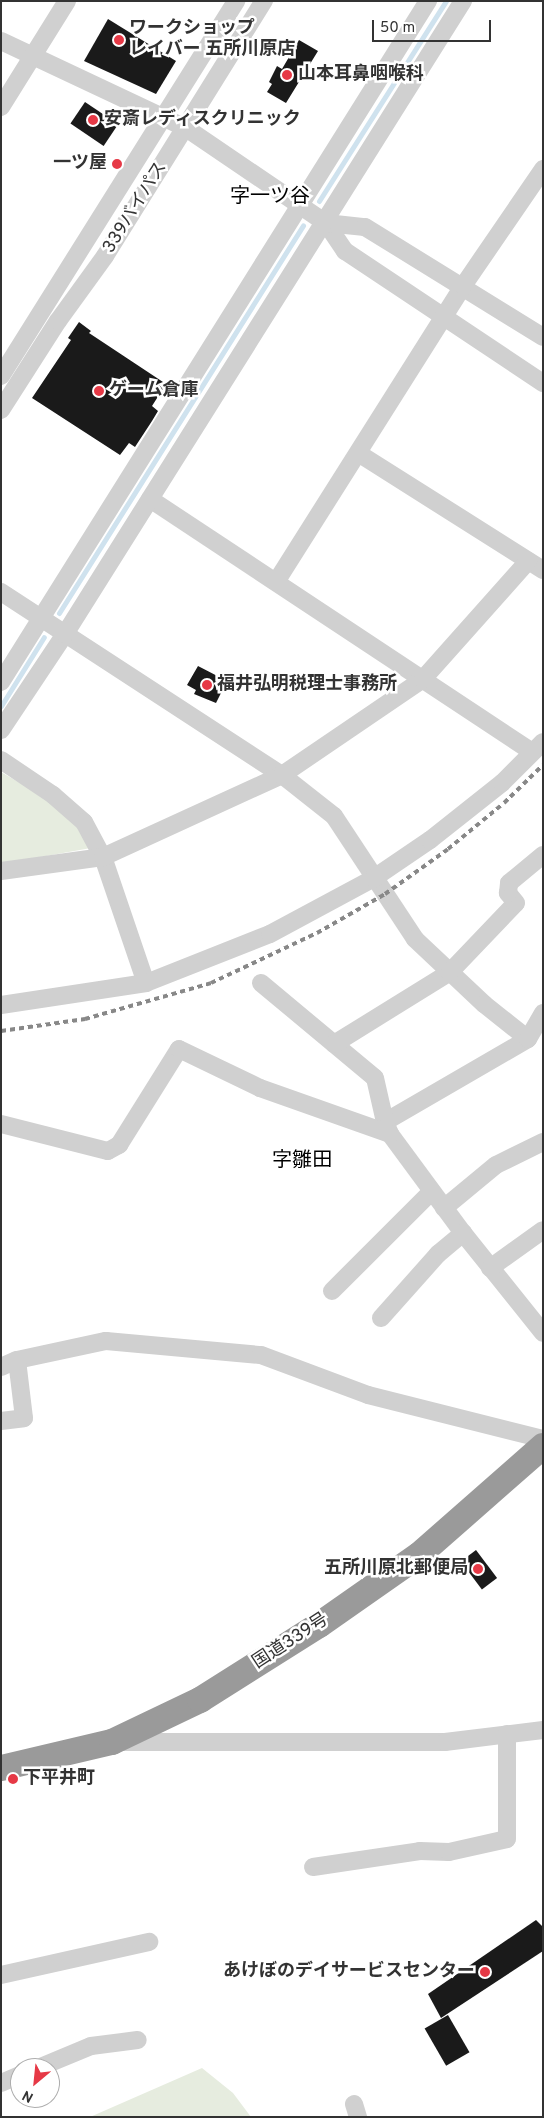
<!DOCTYPE html>
<html>
<head>
<meta charset="utf-8">
<style>
  body { margin:0 }
  #map { position:relative; width:544px; height:2118px; overflow:hidden; background:#fff; font-family:Overpass,"Noto Sans JP",sans-serif }
  div>[style] { position:absolute }
  .green>* { inset:0; background:#e6ecdf }
  .stream>* { height:5px; margin:-2.5px; padding:0 2.5px; transform-origin:2.5px; border-radius:2.5px; background:#cfe2ee }
  .building>* { inset:0; background:#1a1a1a; transform-origin:0 0 }
  .minor>* { height:18px; margin:-9px; padding:0 9px; transform-origin:9px; border-radius:9px; background:#d0d0d0 }
  .highway>* { height:26px; margin:-13px; padding:0 13px; transform-origin:13px; border-radius:13px; background:#9a9a9a }
  .rail>* { height:4px; margin-top:-2px; transform-origin:0; background:repeating-linear-gradient(90deg,#888 0 5px,transparent 0 9px) }
  .dots>* { width:14px; height:14px; translate:-50% -50%; box-sizing:border-box; border:2px solid #fff; border-radius:50% }
  span { translate:-50% -50%; white-space:nowrap; text-align:center; line-height:1.15; -webkit-text-stroke:5px #fff; paint-order:stroke }
  .poi-label { font-size:18px; color:#333; font-weight:700 }
  .left { translate:0 -50%; text-align:left }
  .right { translate:-100% -50%; text-align:right }
  .street-label { font-size:18px; color:#333 }
  .quarter-label { font-size:20px; color:#000 }
  .frame { position:absolute; inset:0; border:2px solid #333; pointer-events:none }
  .north { position:absolute; left:10px; top:2058px; width:50px; height:50px; box-sizing:border-box; background:#fff; border:1px solid #adadad; border-radius:50%; rotate:208deg; font-size:14px; font-weight:700; line-height:20px; text-align:center; color:#333 }
  .north::after { content:''; display:block; margin:auto; width:18px; height:22px; background:#e63946; clip-path:polygon(50% 0,100% 100%,50% 72%,0 100%) }
  .scale { position:absolute; left:372px; top:20px; width:119px; height:22px; box-sizing:border-box; border:2px solid #333; border-top:0; padding-left:6px; font-size:15px; line-height:18px; white-space:nowrap; color:#333; -webkit-text-stroke:4px #fff; paint-order:stroke }
</style>
</head>
<body>
<div id="map">
  <div class="green">
    <div style="clip-path:polygon(1px 772px,49px 800px,77px 826px,91px 848px,1px 864px)"></div>
    <div style="clip-path:polygon(202px 2068px,233px 2093px,251px 2117px,90px 2117px)"></div>
  </div>
  <div class="stream">
    <div style="left:319px;top:201px;width:237px;rotate:-57.6deg"></div>
    <div style="left:59px;top:613px;width:458px;rotate:-57.8deg"></div>
    <div style="left:1px;top:706px;width:81px;rotate:-58.1deg"></div>
  </div>
  <div class="building">
    <div style="clip-path:polygon(108px 19px,176px 61px,156px 94px,84px 61px)"></div>
    <div style="clip-path:polygon(299px 40px,318px 51px,286px 103px,267px 92px,272px 84px,269px 82px,277px 66px,282px 69px)"></div>
    <div style="left:85px;top:102px;width:40px;height:26px;rotate:34deg"></div>
    <div style="clip-path:polygon(79px 322px,91px 331px,89px 333px,166px 384px,152px 406px,158px 411px,152px 421px,135px 447px,129px 443px,120px 455px,32px 398px,71px 340px,68px 338px)"></div>
    <div style="clip-path:polygon(198px 666px,227px 681px,216px 703px,194px 694px,196px 690px,187px 685px)"></div>
    <div style="left:476px;top:1550px;width:35px;height:19px;rotate:53deg"></div>
    <div style="clip-path:polygon(536px 1920px,543px 1927px,543px 1951px,441px 2018px,428px 1994px)"></div>
    <div style="left:448px;top:2015px;width:43px;height:27px;rotate:60deg"></div>
  </div>
  <div class="minor">
    <div style="left:1px;top:41px;width:204px;rotate:25.2deg"></div>
    <div style="left:186px;top:128px;width:169px;rotate:34.2deg"></div>
    <div style="left:326px;top:223px;width:34px;rotate:56deg"></div>
    <div style="left:345px;top:251px;width:238px;rotate:33.7deg"></div>
    <div style="left:1px;top:107px;width:125px;rotate:-58.1deg"></div>
    <div style="left:326px;top:223px;width:39px;rotate:6deg"></div>
    <div style="left:365px;top:227px;width:209px;rotate:31.7deg"></div>
    <div style="left:1px;top:376px;width:443px;rotate:-57.9deg"></div>
    <div style="left:1px;top:410px;width:106px;rotate:-57.4deg"></div>
    <div style="left:58px;top:321px;width:80px;rotate:-54.1deg"></div>
    <div style="left:105px;top:256px;width:301px;rotate:-58.1deg"></div>
    <div style="left:358px;top:453px;width:219px;rotate:32.3deg"></div>
    <div style="left:150px;top:499px;width:458px;rotate:33.5deg"></div>
    <div style="left:276px;top:582px;width:350px;rotate:-57.7deg"></div>
    <div style="left:463px;top:286px;width:142px;rotate:-55.6deg"></div>
    <div style="left:1px;top:592px;width:335px;rotate:33.1deg"></div>
    <div style="left:282px;top:775px;width:66px;rotate:38.3deg"></div>
    <div style="left:334px;top:816px;width:147px;rotate:56.6deg"></div>
    <div style="left:415px;top:939px;width:95px;rotate:43.3deg"></div>
    <div style="left:484px;top:1004px;width:56px;rotate:38.5deg"></div>
    <div style="left:528px;top:1039px;width:165px;rotate:149.9deg"></div>
    <div style="left:385px;top:1122px;width:13px;rotate:67deg"></div>
    <div style="left:390px;top:1134px;width:123px;rotate:53.6deg"></div>
    <div style="left:463px;top:1233px;width:128px;rotate:51.3deg"></div>
    <div style="left:1px;top:682px;width:804px;rotate:-57.91deg"></div>
    <div style="left:1px;top:730px;width:115px;rotate:-56.3deg"></div>
    <div style="left:65px;top:634px;width:748px;rotate:-57.84deg"></div>
    <div style="left:1px;top:760px;width:63px;rotate:33.9deg"></div>
    <div style="left:53px;top:795px;width:41px;rotate:41.1deg"></div>
    <div style="left:84px;top:822px;width:40px;rotate:62deg"></div>
    <div style="left:103px;top:857px;width:133px;rotate:71.2deg"></div>
    <div style="left:1px;top:871px;width:103px;rotate:-7.8deg"></div>
    <div style="left:103px;top:857px;width:197px;rotate:-24.6deg"></div>
    <div style="left:282px;top:775px;width:171px;rotate:-34.2deg"></div>
    <div style="left:423px;top:679px;width:158px;rotate:-48.3deg"></div>
    <div style="left:261px;top:983px;width:148px;rotate:39.8deg"></div>
    <div style="left:375px;top:1078px;width:45px;rotate:77.2deg"></div>
    <div style="left:1px;top:1005px;width:147px;rotate:-8.6deg"></div>
    <div style="left:146px;top:983px;width:133px;rotate:-21.6deg"></div>
    <div style="left:270px;top:934px;width:118px;rotate:-28.3deg"></div>
    <div style="left:374px;top:878px;width:68px;rotate:-34.2deg"></div>
    <div style="left:430px;top:840px;width:92px;rotate:-38.4deg"></div>
    <div style="left:502px;top:783px;width:58px;rotate:-45deg"></div>
    <div style="left:528px;top:1039px;width:30px;rotate:-60deg"></div>
    <div style="left:334px;top:1044px;width:137px;rotate:-31.8deg"></div>
    <div style="left:450px;top:972px;width:95px;rotate:-46.3deg"></div>
    <div style="left:516px;top:903px;width:13px;rotate:-129deg"></div>
    <div style="left:508px;top:893px;width:10px;rotate:-84deg"></div>
    <div style="left:509px;top:883px;width:44px;rotate:-39.5deg"></div>
    <div style="left:1px;top:1124px;width:110px;rotate:14.2deg"></div>
    <div style="left:108px;top:1151px;width:13px;rotate:-29deg"></div>
    <div style="left:119px;top:1145px;width:113px;rotate:-58deg"></div>
    <div style="left:179px;top:1049px;width:90px;rotate:25.7deg"></div>
    <div style="left:260px;top:1088px;width:138px;rotate:19.5deg"></div>
    <div style="left:444px;top:1208px;width:67px;rotate:-39.6deg"></div>
    <div style="left:496px;top:1165px;width:52px;rotate:-26.1deg"></div>
    <div style="left:490px;top:1268px;width:65px;rotate:-35.6deg"></div>
    <div style="left:332px;top:1291px;width:141px;rotate:-45deg"></div>
    <div style="left:381px;top:1318px;width:86px;rotate:-48.3deg"></div>
    <div style="left:438px;top:1254px;width:33px;rotate:-40deg"></div>
    <div style="left:1px;top:1367px;width:17px;rotate:-24deg"></div>
    <div style="left:17px;top:1360px;width:91px;rotate:-12.1deg"></div>
    <div style="left:106px;top:1341px;width:156px;rotate:5.2deg"></div>
    <div style="left:261px;top:1355px;width:114px;rotate:20.5deg"></div>
    <div style="left:368px;top:1395px;width:180px;rotate:14.1deg"></div>
    <div style="left:1px;top:1421px;width:23px;rotate:-7deg"></div>
    <div style="left:24px;top:1418px;width:58px;rotate:-96.9deg"></div>
    <div style="left:120px;top:1742px;width:325px"></div>
    <div style="left:445px;top:1742px;width:99px;rotate:-7deg"></div>
    <div style="left:313px;top:1867px;width:108px;rotate:-8.5deg"></div>
    <div style="left:420px;top:1851px;width:29px;rotate:2deg"></div>
    <div style="left:449px;top:1852px;width:59px;rotate:-12.6deg"></div>
    <div style="left:507px;top:1839px;width:105px;rotate:-90deg"></div>
    <div style="left:1px;top:1975px;width:152px;rotate:-12.6deg"></div>
    <div style="left:38px;top:2068px;width:57px;rotate:-22.5deg"></div>
    <div style="left:91px;top:2046px;width:47px;rotate:-7.3deg"></div>
    <div style="left:1px;top:2083px;width:21px;rotate:-23deg"></div>
    <div style="left:354px;top:2104px;width:14px;rotate:73deg"></div>
  </div>
  <div class="highway">
    <div style="left:1px;top:1768px;width:114px;rotate:-13.2deg"></div>
    <div style="left:112px;top:1742px;width:98px;rotate:-25.5deg"></div>
    <div style="left:200px;top:1700px;width:141px;rotate:-32.2deg"></div>
    <div style="left:319px;top:1625px;width:122px;rotate:-35deg"></div>
    <div style="left:419px;top:1555px;width:165px;rotate:-41.3deg"></div>
  </div>
  <div class="rail">
    <div style="left:1px;top:1031px;width:85px;rotate:-8.1deg"></div>
    <div style="left:85px;top:1019px;width:131px;rotate:-15.9deg"></div>
    <div style="left:211px;top:983px;width:117px;rotate:-25.3deg"></div>
    <div style="left:317px;top:933px;width:78px;rotate:-29.8deg"></div>
    <div style="left:385px;top:894px;width:77px;rotate:-35.5deg"></div>
    <div style="left:448px;top:849px;width:72px;rotate:-39.4deg"></div>
    <div style="left:504px;top:803px;width:54px;rotate:-44.3deg"></div>
  </div>
  <div class="dots">
    <div style="left:119px;top:40px;background:#e63946"></div>
    <div style="left:287px;top:75px;background:#e63946"></div>
    <div style="left:93px;top:120px;background:#e63946"></div>
    <div style="left:117px;top:164px;background:#e63946"></div>
    <div style="left:99px;top:391px;background:#e63946"></div>
    <div style="left:207px;top:685px;background:#e63946"></div>
    <div style="left:478px;top:1569px;background:#e63946"></div>
    <div style="left:13px;top:1779px;background:#e63946"></div>
    <div style="left:485px;top:1972px;background:#e63946"></div>
  </div>
  <div class="poi-label">
    <span class="left" style="left:129px;top:40px">ワークショップ<br>レイバー 五所川原店</span>
    <span class="left" style="left:298px;top:75px">山本耳鼻咽喉科</span>
    <span class="left" style="left:104px;top:120px">安斎レディスクリニック</span>
    <span class="right" style="left:107px;top:164px">一ツ屋</span>
    <span class="left" style="left:109px;top:391px">ゲーム倉庫</span>
    <span class="left" style="left:217px;top:685px">福井弘明税理士事務所</span>
    <span class="right" style="left:468px;top:1569px">五所川原北郵便局</span>
    <span class="left" style="left:23px;top:1779px">下平井町</span>
    <span class="right" style="left:475px;top:1972px">あけぼのデイサービスセンター</span>
  </div>
  <div class="street-label">
    <span style="left:136px;top:208px;rotate:-58deg">339バイパス</span>
    <span style="left:291px;top:1642px;rotate:-33deg">国道339号</span>
  </div>
  <div class="quarter-label">
    <span style="left:270px;top:197px">字一ツ谷</span>
    <span style="left:302px;top:1161px">字雛田</span>
  </div>
  <div class="frame"></div>
  <div class="north">N</div>
  <div class="scale">50 m</div>
</div>
</body>
</html>
